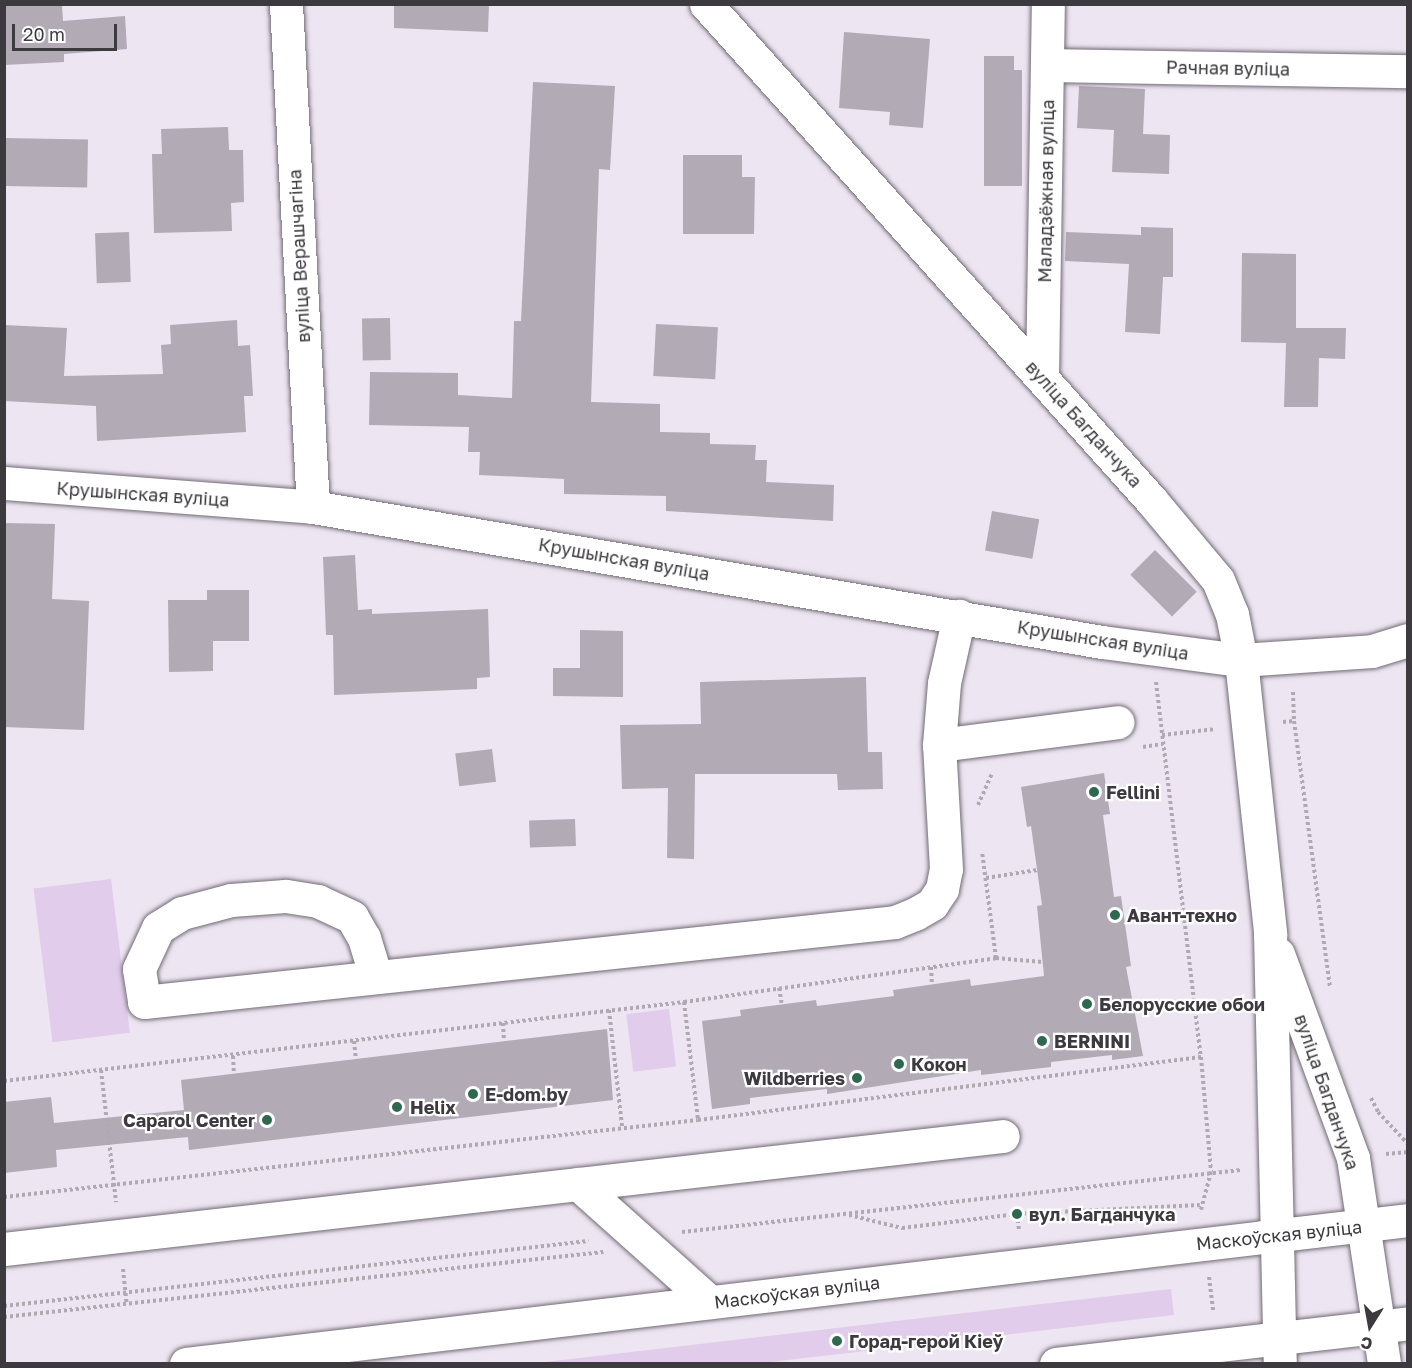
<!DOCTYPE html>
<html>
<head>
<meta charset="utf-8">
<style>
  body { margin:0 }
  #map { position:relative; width:1412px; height:1368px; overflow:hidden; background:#ede5f1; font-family:"Golos Text",sans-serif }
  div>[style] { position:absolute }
  .green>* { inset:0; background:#e1cceb; transform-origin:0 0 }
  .building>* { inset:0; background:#b2aab5; transform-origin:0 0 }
  .path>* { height:4px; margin-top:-2px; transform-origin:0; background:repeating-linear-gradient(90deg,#afa9b2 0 3px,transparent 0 6px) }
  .roads { filter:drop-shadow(0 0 2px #716b75) drop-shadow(0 0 2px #716b75) }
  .minor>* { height:33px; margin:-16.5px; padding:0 16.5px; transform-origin:16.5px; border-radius:16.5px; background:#fff }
  .major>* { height:33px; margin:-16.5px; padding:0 16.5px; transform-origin:16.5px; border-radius:16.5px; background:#fff }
  .dots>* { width:16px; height:16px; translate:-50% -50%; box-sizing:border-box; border:3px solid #fff; border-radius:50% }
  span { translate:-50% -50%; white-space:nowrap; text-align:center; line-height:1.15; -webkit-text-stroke:4.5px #fff; paint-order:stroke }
  .street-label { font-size:18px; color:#3d3a3f }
  .poi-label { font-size:18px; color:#3d3a3f; font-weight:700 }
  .left { translate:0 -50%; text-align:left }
  .right { translate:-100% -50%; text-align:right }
  .frame { position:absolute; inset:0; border:6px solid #3d3a3f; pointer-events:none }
  .north { position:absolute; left:1340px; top:1296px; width:60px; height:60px; -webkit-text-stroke:4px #fff; paint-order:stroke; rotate:191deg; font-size:16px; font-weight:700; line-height:24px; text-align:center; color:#3d3a3f }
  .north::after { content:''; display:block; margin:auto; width:21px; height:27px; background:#3d3a3f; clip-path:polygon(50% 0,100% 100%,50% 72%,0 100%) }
  .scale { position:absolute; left:12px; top:24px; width:105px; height:27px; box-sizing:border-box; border:3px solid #3d3a3f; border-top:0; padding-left:8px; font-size:18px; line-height:21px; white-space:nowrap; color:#3d3a3f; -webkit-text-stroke:4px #fff; paint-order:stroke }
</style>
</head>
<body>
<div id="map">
  <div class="green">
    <div style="left:111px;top:879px;width:155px;height:78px;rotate:83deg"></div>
    <div style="left:669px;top:1009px;width:58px;height:43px;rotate:83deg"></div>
    <div style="clip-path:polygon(1171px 1289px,1174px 1315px,762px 1363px,537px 1363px)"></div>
  </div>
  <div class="building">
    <div style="clip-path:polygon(4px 4px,62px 4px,63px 21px,125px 16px,127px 49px,64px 54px,64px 62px,4px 65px)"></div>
    <div style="clip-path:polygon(394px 4px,489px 4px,488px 32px,394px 28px)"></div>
    <div style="clip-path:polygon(844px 32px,930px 39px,923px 128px,889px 125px,890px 112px,839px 108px)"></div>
    <div style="clip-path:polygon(984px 56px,1014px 56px,1014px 70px,1022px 70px,1022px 186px,984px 186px)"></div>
    <div style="clip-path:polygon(533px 82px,615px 86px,610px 170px,599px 169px,591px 402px,660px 404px,660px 432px,710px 433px,710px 444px,756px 445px,755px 460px,767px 460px,766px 482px,834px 485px,833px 521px,666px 511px,666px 496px,564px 494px,564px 479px,479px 475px,480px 452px,468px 452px,469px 427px,369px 425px,370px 372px,458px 373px,458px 395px,512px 398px,514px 321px,521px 321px)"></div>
    <div style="clip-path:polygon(1079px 86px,1145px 89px,1143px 134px,1170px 135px,1169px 174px,1112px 172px,1114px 130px,1077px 128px)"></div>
    <div style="clip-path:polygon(228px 127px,229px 150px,243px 150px,244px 202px,231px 203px,232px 231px,154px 233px,152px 154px,162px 154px,161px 129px)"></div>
    <div style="left:4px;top:138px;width:84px;height:48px;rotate:1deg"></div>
    <div style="clip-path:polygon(683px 155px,742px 155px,742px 177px,755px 177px,754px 234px,683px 234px)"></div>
    <div style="clip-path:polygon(1141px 227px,1173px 228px,1173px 277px,1163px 277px,1160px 334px,1125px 332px,1129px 264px,1065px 261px,1066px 232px,1141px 235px)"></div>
    <div style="left:129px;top:232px;width:50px;height:34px;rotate:88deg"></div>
    <div style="clip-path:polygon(1242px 253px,1296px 254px,1296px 328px,1346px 328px,1345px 359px,1319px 358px,1318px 407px,1284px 407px,1286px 343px,1241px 342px)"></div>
    <div style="left:390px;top:318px;width:42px;height:28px;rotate:89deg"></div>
    <div style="clip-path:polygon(237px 320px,238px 346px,250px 345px,253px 396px,244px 396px,246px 432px,97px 441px,96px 406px,4px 401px,4px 325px,67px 328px,64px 376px,163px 374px,161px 345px,171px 344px,170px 325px)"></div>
    <div style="left:656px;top:324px;width:62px;height:52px;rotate:3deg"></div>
    <div style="left:992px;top:511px;width:48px;height:40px;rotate:10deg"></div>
    <div style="clip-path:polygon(4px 523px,55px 524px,52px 599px,89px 601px,84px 730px,4px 727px)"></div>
    <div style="left:1155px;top:550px;width:59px;height:35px;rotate:45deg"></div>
    <div style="clip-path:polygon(355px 555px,358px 610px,372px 609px,372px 614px,488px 609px,490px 677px,477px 678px,477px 689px,334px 695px,333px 635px,326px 635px,323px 557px)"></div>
    <div style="clip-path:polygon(207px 590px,249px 590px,249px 641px,213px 641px,213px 671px,169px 672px,168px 600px,207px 600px)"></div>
    <div style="clip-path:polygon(580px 630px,623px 631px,623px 697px,553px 696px,553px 668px,580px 668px)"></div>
    <div style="clip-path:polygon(866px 677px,868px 752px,882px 752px,883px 789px,838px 790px,837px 774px,695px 774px,694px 859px,667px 858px,668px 788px,622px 789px,620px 725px,701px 724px,700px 682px)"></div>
    <div style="left:492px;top:749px;width:33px;height:37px;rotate:83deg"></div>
    <div style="clip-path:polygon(1104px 773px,1110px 814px,1103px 815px,1114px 897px,1121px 896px,1131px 966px,1126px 967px,1143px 1056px,1112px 1060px,1112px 1055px,1051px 1062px,1051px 1067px,981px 1075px,981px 1070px,827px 1094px,827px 1089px,750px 1098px,750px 1104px,712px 1109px,702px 1021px,741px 1016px,740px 1010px,816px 1000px,817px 1006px,894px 996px,893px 990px,970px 979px,971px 986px,1044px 976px,1037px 906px,1042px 905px,1031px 826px,1027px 827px,1021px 787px)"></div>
    <div style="left:575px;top:819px;width:27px;height:46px;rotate:88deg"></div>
    <div style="clip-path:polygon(607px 1029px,613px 1100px,189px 1150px,188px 1137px,56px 1150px,57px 1167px,4px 1173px,4px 1102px,51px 1097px,54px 1123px,184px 1110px,181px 1080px)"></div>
  </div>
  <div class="path">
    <div style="left:1156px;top:682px;width:378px;rotate:83.2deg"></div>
    <div style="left:1201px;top:1057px;width:115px;rotate:85deg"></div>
    <div style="left:1211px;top:1172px;width:39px;rotate:105deg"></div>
    <div style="left:1293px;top:692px;width:29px;rotate:88deg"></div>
    <div style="left:1283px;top:722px;width:11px;rotate:-5deg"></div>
    <div style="left:1294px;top:721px;width:269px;rotate:82.3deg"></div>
    <div style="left:1162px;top:735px;width:54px;rotate:-6.3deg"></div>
    <div style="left:1143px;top:747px;width:20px;rotate:-9deg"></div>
    <div style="left:978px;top:805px;width:35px;rotate:-66deg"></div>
    <div style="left:986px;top:878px;width:52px;rotate:-8.9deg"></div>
    <div style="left:996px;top:958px;width:47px;rotate:4.9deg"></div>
    <div style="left:931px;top:967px;width:18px;rotate:87deg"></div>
    <div style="left:779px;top:988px;width:17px;rotate:80deg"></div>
    <div style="left:684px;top:1002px;width:119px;rotate:83.2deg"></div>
    <div style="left:609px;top:1010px;width:117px;rotate:83.6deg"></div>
    <div style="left:503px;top:1023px;width:18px;rotate:87deg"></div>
    <div style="left:354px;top:1041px;width:18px;rotate:84deg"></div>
    <div style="left:233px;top:1056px;width:18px;rotate:87deg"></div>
    <div style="left:101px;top:1070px;width:133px;rotate:83.5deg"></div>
    <div style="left:4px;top:1081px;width:685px;rotate:-6.63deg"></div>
    <div style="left:684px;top:1002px;width:315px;rotate:-8deg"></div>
    <div style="left:996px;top:958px;width:108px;rotate:-97.5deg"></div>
    <div style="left:1371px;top:1098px;width:16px;rotate:63deg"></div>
    <div style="left:1378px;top:1112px;width:44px;rotate:46.8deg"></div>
    <div style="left:1386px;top:1154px;width:22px;rotate:-5deg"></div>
    <div style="left:4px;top:1197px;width:698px;rotate:-6.33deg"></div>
    <div style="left:698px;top:1120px;width:507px;rotate:-7.14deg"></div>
    <div style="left:1017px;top:1214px;width:17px;rotate:83deg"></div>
    <div style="left:849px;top:1215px;width:55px;rotate:13.8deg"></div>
    <div style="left:902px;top:1228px;width:116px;rotate:-6.9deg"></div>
    <div style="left:1017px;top:1214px;width:183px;rotate:-2.8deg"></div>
    <div style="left:682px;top:1232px;width:562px;rotate:-6.33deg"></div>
    <div style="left:123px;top:1269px;width:36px;rotate:84deg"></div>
    <div style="left:1209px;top:1277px;width:34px;rotate:83deg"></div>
    <div style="left:4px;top:1306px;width:588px;rotate:-6.35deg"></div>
    <div style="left:4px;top:1317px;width:603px;rotate:-6.19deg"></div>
  </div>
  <div class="roads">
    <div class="minor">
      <div style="left:286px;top:4px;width:504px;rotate:86.93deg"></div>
      <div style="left:706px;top:4px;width:666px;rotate:48.1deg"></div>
      <div style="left:1151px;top:500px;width:104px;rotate:50.1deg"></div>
      <div style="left:1218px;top:580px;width:37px;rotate:68deg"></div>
      <div style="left:1232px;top:614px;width:47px;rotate:78.9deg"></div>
      <div style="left:1241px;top:660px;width:275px;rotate:83.9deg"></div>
      <div style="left:1270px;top:933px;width:431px;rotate:88.7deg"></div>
      <div style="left:1048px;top:65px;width:360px;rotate:1deg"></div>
      <div style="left:1042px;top:377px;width:373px;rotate:-89.1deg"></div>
      <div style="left:4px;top:483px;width:310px;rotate:4.4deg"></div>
      <div style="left:313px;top:507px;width:800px;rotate:9.71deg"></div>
      <div style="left:1102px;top:642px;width:140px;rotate:7.4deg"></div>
      <div style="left:1241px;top:660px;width:131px;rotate:-3.9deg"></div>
      <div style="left:1372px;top:651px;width:38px;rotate:-17deg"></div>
      <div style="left:939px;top:745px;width:180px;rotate:-7.3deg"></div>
      <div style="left:1278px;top:954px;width:217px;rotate:69.8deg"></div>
      <div style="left:1353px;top:1158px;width:208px;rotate:81.4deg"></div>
      <div style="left:376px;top:977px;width:41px;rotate:-107.1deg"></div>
      <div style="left:364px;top:938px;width:24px;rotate:-120deg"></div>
      <div style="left:352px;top:917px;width:38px;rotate:-155deg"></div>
      <div style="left:318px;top:901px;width:33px;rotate:-171deg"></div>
      <div style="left:285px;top:896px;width:54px;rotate:175.8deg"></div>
      <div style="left:231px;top:900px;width:51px;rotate:165.1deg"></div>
      <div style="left:182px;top:913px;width:28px;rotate:148deg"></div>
      <div style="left:158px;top:928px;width:45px;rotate:114.9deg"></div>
      <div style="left:139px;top:969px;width:33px;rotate:81deg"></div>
      <div style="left:144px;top:1002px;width:755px;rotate:-6.08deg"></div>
      <div style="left:895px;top:922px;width:22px;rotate:-22deg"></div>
      <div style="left:915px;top:914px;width:20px;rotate:-30deg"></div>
      <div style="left:932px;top:904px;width:18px;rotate:-56deg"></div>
      <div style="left:942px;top:889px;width:20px;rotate:-79deg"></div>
      <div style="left:946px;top:869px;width:124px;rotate:-93.2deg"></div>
      <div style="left:939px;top:745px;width:62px;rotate:-85.4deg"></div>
      <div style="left:944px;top:683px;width:69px;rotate:-77.4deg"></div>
      <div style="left:578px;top:1184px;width:177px;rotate:41.8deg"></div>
      <div style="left:4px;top:1249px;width:1005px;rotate:-6.45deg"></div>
    </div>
    <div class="major">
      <div style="left:186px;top:1364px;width:1230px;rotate:-6.72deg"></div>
      <div style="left:1056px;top:1364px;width:354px;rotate:-6.6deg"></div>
    </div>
  </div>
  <div class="dots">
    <div style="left:1094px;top:792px;background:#2e6851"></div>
    <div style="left:1115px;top:915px;background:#2e6851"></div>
    <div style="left:1087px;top:1004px;background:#2e6851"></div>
    <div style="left:1042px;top:1041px;background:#2e6851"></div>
    <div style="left:899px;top:1064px;background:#2e6851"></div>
    <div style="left:857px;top:1078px;background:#2e6851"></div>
    <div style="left:473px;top:1094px;background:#2e6851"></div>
    <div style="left:397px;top:1107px;background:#2e6851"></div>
    <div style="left:267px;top:1120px;background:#2e6851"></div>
    <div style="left:1017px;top:1214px;background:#2e6851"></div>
    <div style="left:837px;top:1341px;background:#2e6851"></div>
  </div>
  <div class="street-label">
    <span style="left:1228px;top:68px;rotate:1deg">Рачная вуліца</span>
    <span style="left:1046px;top:191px;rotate:-89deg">Маладзёжная вуліца</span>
    <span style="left:299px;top:256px;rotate:-93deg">вуліца Верашчагіна</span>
    <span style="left:1084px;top:424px;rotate:48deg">вуліца Багданчука</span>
    <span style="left:143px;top:494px;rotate:4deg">Крушынская вуліца</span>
    <span style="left:624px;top:559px;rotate:10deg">Крушынская вуліца</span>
    <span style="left:1103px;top:640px;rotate:9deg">Крушынская вуліца</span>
    <span style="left:1327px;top:1092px;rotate:71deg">вуліца Багданчука</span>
    <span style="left:1279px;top:1235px;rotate:-6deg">Маскоўская вуліца</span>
    <span style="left:797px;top:1292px;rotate:-7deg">Маскоўская вуліца</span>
  </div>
  <div class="poi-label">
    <span class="left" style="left:1106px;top:792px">Fellini</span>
    <span class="left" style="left:1127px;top:915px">Авант-техно</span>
    <span class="left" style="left:1099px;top:1004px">Белорусские обои</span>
    <span class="left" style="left:1054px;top:1041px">BERNINI</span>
    <span class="left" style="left:911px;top:1064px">Кокон</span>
    <span class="right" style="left:845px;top:1078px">Wildberries</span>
    <span class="left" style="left:485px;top:1094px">E-dom.by</span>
    <span class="left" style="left:410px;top:1107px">Helix</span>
    <span class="right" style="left:255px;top:1120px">Caparol Center</span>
    <span class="left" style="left:1029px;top:1214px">вул. Багданчука</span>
    <span class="left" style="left:849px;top:1341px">Горад-герой Кіеў</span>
  </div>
  <div class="frame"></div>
  <div class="north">С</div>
  <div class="scale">20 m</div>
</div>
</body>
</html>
